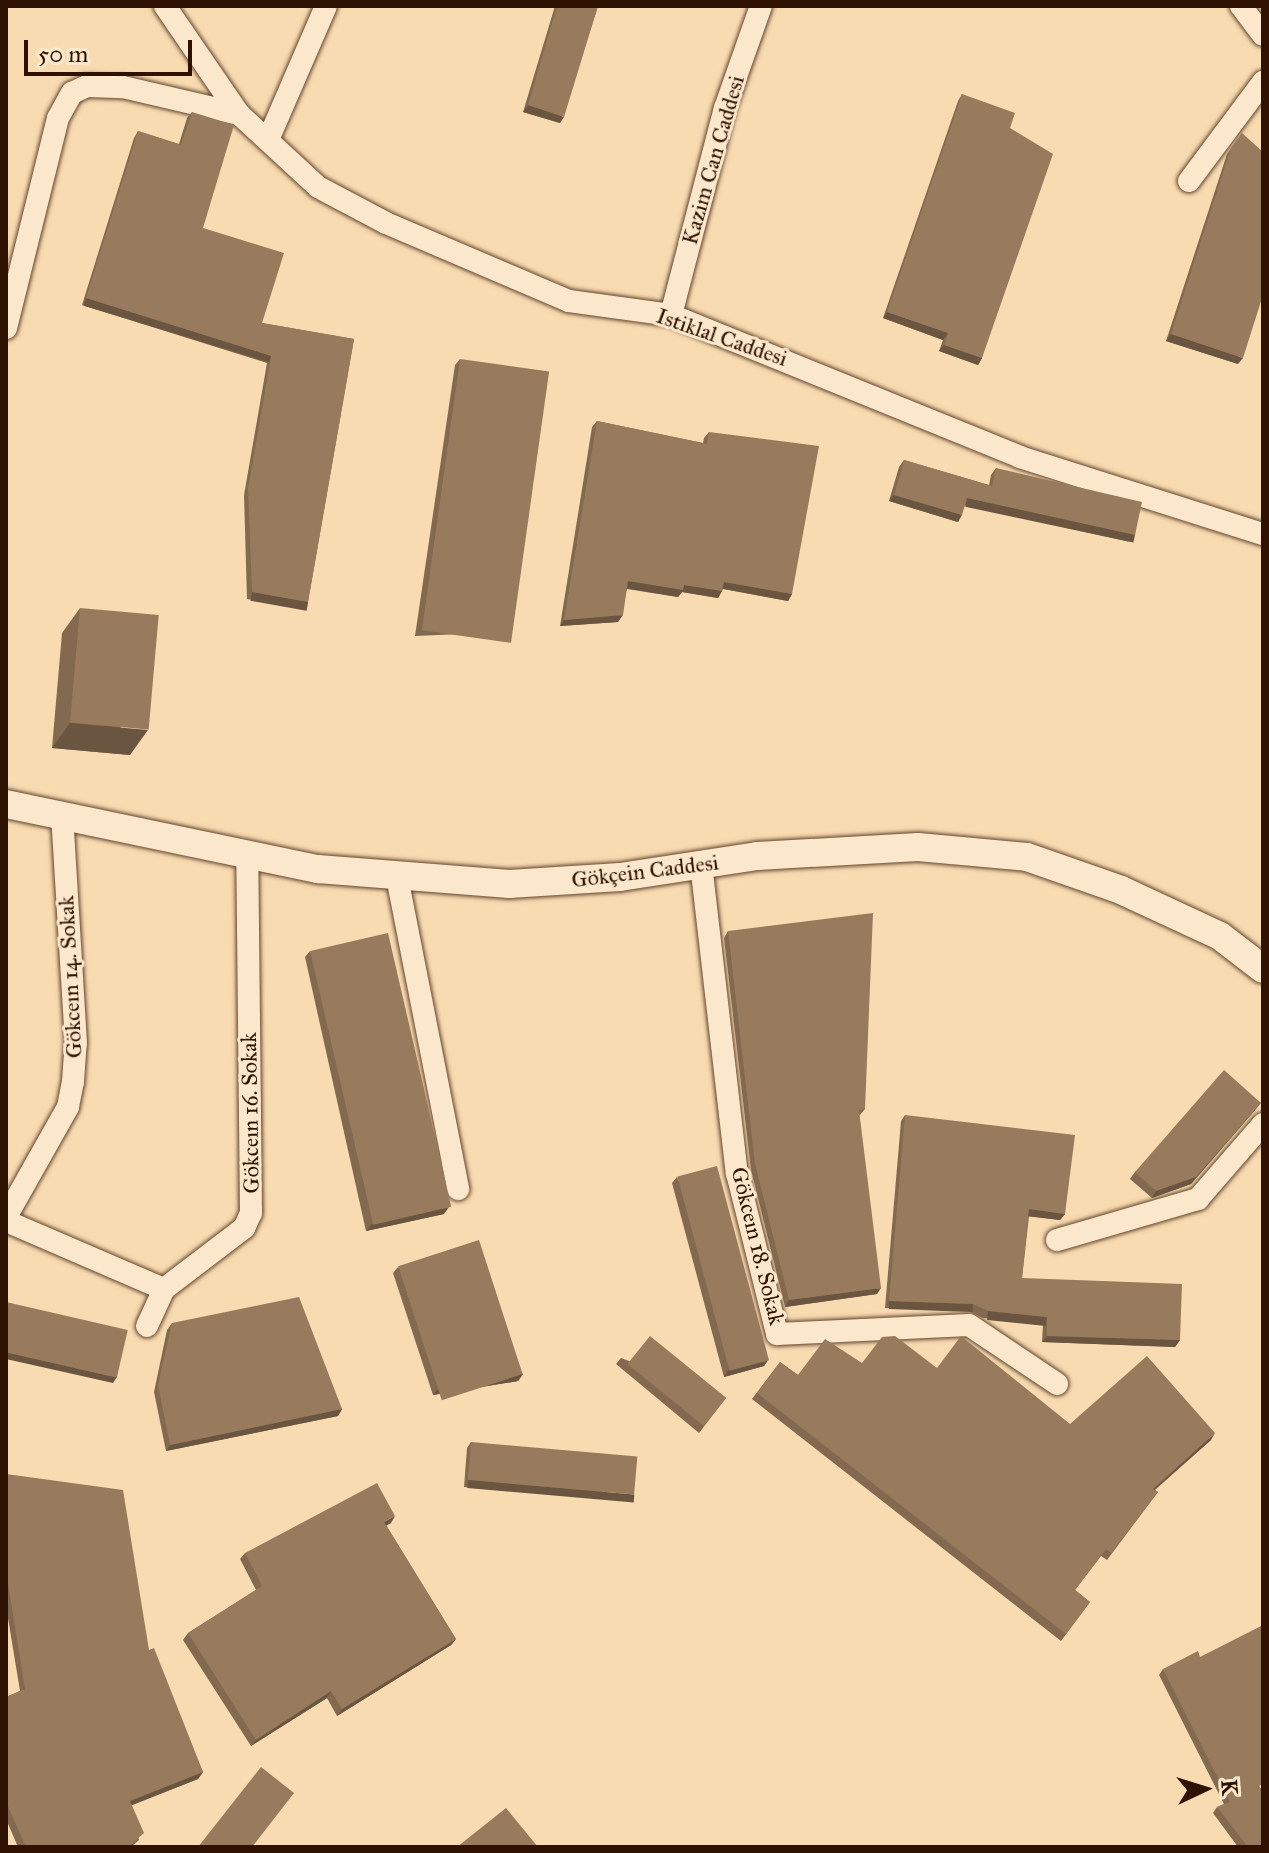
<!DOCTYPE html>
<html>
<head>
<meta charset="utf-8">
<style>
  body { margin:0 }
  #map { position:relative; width:1269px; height:1853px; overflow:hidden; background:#f9dbb1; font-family:"IM FELL Great Primer",serif }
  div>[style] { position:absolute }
  .roads { filter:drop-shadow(0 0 2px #62442c) drop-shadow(0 0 2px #62442c) }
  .minor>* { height:22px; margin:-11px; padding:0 11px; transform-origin:11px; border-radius:11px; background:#fbe8cc }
  .tertiary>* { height:28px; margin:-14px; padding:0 14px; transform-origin:14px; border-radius:14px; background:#fbe8cc }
  .wall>* { inset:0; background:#83694f }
  .shaded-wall>* { inset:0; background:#6a5540; transform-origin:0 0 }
  .building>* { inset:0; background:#987a5c; transform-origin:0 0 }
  span { translate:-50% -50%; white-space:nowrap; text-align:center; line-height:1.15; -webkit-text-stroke:6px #fbe8cc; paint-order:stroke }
  .street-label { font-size:22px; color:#2f1100 }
  .frame { position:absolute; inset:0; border:8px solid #2f1100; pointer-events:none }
  .north { position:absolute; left:1165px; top:1749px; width:80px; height:80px; -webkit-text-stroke:6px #fbe8cc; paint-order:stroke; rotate:86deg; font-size:22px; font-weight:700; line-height:32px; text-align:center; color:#2f1100 }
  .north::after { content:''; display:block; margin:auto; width:28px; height:36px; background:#2f1100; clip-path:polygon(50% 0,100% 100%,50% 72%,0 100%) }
  .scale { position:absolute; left:24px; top:40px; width:168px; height:36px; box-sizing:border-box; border:4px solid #2f1100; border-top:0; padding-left:10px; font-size:24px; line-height:28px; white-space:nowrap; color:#2f1100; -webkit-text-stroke:6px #fbe8cc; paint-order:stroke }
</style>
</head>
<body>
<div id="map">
  <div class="roads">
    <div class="minor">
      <div style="left:165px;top:6px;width:131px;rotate:55.6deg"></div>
      <div style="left:239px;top:114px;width:108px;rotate:42.7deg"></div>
      <div style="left:318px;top:187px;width:77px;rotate:27.9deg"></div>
      <div style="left:386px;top:223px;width:199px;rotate:23.1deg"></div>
      <div style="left:569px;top:301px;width:103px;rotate:7.8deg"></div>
      <div style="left:671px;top:315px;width:377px;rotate:22.1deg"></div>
      <div style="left:1020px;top:457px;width:255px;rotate:17.6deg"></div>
      <div style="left:1241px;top:6px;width:36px;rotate:53deg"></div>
      <div style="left:268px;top:140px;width:146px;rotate:-66.6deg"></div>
      <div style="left:1189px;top:181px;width:124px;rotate:-53.2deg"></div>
      <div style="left:671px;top:315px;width:214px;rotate:-75.4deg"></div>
      <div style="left:725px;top:108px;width:108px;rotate:-70.6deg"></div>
      <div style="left:6px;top:328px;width:216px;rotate:-76.1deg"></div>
      <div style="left:58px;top:118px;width:29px;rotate:-61deg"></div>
      <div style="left:72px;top:93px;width:17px;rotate:-25deg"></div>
      <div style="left:87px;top:86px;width:36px;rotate:2deg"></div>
      <div style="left:123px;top:87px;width:119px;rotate:13.1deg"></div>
      <div style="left:701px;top:864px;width:311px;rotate:83.4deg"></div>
      <div style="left:737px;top:1173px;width:166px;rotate:76deg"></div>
      <div style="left:777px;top:1334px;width:192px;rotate:-2.7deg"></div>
      <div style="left:969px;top:1325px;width:106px;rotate:33.8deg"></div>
      <div style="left:397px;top:877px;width:318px;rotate:78.9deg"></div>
      <div style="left:6px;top:1217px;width:126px;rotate:-60.6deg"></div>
      <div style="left:68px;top:1107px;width:25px;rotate:-79deg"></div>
      <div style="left:73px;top:1082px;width:39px;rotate:-86deg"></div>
      <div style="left:76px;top:1043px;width:228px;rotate:-93.5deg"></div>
      <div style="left:6px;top:1221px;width:172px;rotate:23.3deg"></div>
      <div style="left:1057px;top:1240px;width:147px;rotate:-16.2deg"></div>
      <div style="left:1198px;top:1199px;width:99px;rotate:-49.1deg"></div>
      <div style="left:147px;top:1326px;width:41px;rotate:-65.3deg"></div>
      <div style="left:164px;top:1289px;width:101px;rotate:-37.3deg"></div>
      <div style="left:244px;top:1228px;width:17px;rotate:-65deg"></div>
      <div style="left:251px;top:1213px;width:359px;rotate:-90.6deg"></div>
    </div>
    <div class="tertiary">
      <div style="left:6px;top:804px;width:319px;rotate:11.8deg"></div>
      <div style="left:318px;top:869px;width:192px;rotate:4.5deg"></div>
      <div style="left:509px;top:884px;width:111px;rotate:-3.6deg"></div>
      <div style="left:620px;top:877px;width:139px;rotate:-8.7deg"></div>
      <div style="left:757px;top:856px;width:161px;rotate:-3.2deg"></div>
      <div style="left:918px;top:847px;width:109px;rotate:5.2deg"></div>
      <div style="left:1027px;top:857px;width:100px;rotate:19.3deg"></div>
      <div style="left:1121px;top:890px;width:109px;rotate:24.9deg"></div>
      <div style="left:1220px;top:936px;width:54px;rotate:37.5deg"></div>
    </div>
  </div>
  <div class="wall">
    <div style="clip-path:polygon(555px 6px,598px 6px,560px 123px,523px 112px)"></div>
    <div style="clip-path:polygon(962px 94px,1010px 128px,982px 358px,978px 365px,939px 351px,943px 340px,883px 318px,958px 101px)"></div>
    <div style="clip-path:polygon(192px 112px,203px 228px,262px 323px,354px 339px,308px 602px,304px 609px,247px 599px,244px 495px,267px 363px,82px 305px,134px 138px,138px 131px,179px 144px,187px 118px)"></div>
    <div style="clip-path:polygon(1242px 133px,1238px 364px,1166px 341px,1227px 154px)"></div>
    <div style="clip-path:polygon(460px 359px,507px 632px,415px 636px,455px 365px)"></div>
    <div style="clip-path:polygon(597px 421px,703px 443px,704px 438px,709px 432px,792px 594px,788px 601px,723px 589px,718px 598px,682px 592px,678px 597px,627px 589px,618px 622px,560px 626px,592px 427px)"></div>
    <div style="clip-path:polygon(904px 460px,989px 485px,991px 475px,996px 468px,1130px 542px,965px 505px,958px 522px,889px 501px,899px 467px)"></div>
    <div style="clip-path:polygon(80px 608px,130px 755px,52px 748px,62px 633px)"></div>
    <div style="clip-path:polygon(728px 931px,865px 1109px,859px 1116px,877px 1294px,785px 1307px,751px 1170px,724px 938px)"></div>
    <div style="clip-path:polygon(310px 951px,444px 1214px,366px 1231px,305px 957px)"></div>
    <div style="clip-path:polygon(1256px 1109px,1191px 1184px,1152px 1198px,1130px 1179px,1135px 1172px)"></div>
    <div style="clip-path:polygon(905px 1115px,1065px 1214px,1060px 1220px,1029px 1216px,1022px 1278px,1180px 1340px,1175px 1347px,1042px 1342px,1043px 1324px,983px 1318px,968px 1311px,885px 1308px,901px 1121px)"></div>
    <div style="clip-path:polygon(677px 1177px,768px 1360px,764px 1366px,724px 1377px,672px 1183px)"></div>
    <div style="clip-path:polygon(398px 1267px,523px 1374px,518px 1381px,433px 1395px,393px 1273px)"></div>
    <div style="clip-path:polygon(172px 1323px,342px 1409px,338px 1416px,166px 1451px,154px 1392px,167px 1330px)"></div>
    <div style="clip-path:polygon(621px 1358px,726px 1398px,699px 1433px,616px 1364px)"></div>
    <div style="clip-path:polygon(780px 1362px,798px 1375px,862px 1363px,937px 1368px,1070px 1424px,1211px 1440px,1155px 1490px,1158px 1492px,1107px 1560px,1101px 1556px,1075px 1590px,1090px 1602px,1061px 1641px,752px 1399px)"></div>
    <div style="clip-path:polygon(471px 1442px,629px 1501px,464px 1487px,467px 1448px)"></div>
    <div style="clip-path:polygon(6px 1474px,149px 1650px,203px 1772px,198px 1779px,131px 1805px,139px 1840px,131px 1847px,18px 1847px,6px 1819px,6px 1697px,20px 1691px,6px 1606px)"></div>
    <div style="clip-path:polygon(391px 1523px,386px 1525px,456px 1639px,451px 1645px,337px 1716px,327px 1698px,251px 1746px,183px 1640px,188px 1633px,256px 1590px,240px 1559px,245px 1553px)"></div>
    <div style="clip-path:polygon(1163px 1669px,1261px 1789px,1263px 1847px,1238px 1847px,1213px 1813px,1217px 1807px,1224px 1804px,1159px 1675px)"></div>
  </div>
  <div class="shaded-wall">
    <div style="clip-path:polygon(528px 105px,564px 117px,560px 123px,523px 112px)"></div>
    <div style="left:86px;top:298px;width:194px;height:8px;rotate:17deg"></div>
    <div style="clip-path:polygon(887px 312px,948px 333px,943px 340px,883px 318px)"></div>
    <div style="clip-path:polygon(1171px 334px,1243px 358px,1238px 364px,1166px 341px)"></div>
    <div style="clip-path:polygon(944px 345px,982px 358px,978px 365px,939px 351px)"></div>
    <div style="clip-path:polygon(894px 495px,962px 515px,958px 522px,889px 501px)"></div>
    <div style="left:967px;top:498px;width:172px;height:9px;rotate:12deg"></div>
    <div style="clip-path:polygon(628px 581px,684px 585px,722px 591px,718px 598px,682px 592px,678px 597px,624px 588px)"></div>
    <div style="clip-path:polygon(724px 582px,792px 594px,788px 601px,719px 588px)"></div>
    <div style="left:252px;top:592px;width:57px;height:9px;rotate:10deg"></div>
    <div style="clip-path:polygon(623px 615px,618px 622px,560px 626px,564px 620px)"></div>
    <div style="left:512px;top:626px;width:8px;height:92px;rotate:130deg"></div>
    <div style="clip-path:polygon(70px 723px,148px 730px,130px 755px,52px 748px)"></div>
    <div style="clip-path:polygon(1261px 1103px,1191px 1184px,1152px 1198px,1156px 1191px)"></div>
    <div style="clip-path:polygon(449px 1207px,444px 1214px,366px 1231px,371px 1225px)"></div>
    <div style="clip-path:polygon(1029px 1209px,1065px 1214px,1060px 1220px,1025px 1216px)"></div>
    <div style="clip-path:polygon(881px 1288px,877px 1294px,785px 1307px,789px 1300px)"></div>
    <div style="left:889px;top:1301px;width:84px;height:8px;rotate:2deg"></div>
    <div style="left:988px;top:1311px;width:59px;height:9px;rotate:6deg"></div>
    <div style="clip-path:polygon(1047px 1336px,1180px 1340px,1175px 1347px,1042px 1342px)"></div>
    <div style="clip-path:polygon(6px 1351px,117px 1377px,113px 1383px,6px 1359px)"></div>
    <div style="clip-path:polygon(768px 1360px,764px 1366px,724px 1377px,728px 1370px)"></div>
    <div style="clip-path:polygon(523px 1374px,518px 1381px,433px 1395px,438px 1389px)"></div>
    <div style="clip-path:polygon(342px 1409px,338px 1416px,166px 1451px,170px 1445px)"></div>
    <div style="clip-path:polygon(1215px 1433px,1211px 1440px,1148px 1495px,1153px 1489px)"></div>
    <div style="left:468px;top:1480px;width:167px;height:8px;rotate:5deg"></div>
    <div style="clip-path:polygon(395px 1516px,391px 1523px,380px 1529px,384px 1522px)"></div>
    <div style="clip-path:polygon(456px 1639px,451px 1645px,337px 1716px,342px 1709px)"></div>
    <div style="clip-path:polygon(331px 1691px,327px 1698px,251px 1746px,256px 1740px)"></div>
    <div style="clip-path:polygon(203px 1772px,198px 1779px,125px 1808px,130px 1801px)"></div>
  </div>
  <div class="building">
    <div style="clip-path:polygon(557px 6px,598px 6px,564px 117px,528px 105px)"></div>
    <div style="clip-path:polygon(962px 94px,1015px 113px,1010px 128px,1053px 154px,982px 358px,944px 345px,948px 333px,887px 312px)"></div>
    <div style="clip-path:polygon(192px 112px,234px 125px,203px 228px,284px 253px,262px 323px,354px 339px,308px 602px,252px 592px,248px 489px,271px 356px,86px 298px,138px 131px,181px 145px)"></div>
    <div style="clip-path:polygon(1242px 133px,1263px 152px,1263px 295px,1243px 358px,1171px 334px,1231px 148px)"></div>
    <div style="left:460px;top:359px;width:90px;height:274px;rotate:8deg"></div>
    <div style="clip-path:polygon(597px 421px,707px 444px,709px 432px,819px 446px,792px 594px,724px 582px,722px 591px,684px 585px,683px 590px,628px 581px,623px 615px,564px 620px)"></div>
    <div style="clip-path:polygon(904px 460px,992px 486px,996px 468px,1142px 502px,1135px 535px,967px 498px,962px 515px,894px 495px)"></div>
    <div style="left:80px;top:608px;width:79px;height:115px;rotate:5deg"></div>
    <div style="clip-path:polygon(873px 913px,865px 1109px,859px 1110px,881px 1288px,789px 1300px,755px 1164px,728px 931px)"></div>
    <div style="left:388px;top:933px;width:281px;height:80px;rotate:77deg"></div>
    <div style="clip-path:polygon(1224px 1070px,1261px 1103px,1196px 1177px,1156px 1191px,1135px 1172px)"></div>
    <div style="clip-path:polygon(905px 1115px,1075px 1135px,1065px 1214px,1029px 1209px,1022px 1278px,1182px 1284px,1180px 1340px,1047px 1336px,1047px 1317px,988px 1311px,973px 1304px,889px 1301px)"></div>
    <div style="left:717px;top:1166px;width:201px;height:41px;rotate:75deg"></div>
    <div style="left:479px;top:1240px;width:141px;height:85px;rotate:72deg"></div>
    <div style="clip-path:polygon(299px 1297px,342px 1409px,170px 1445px,158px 1385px,172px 1323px)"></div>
    <div style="left:6px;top:1302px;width:125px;height:49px;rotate:13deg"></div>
    <div style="left:650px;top:1336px;width:98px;height:36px;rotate:39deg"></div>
    <div style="clip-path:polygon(895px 1336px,937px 1368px,961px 1336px,1070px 1424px,1147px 1356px,1215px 1433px,1153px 1489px,1158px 1492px,1111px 1553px,1106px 1549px,1075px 1590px,1090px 1602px,1066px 1634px,757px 1393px,780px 1362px,798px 1375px,825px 1339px,862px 1363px,882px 1337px)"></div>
    <div style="left:471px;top:1442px;width:167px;height:38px;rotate:5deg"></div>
    <div style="clip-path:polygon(6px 1474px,123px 1490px,149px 1650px,154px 1648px,203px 1772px,130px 1801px,144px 1833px,128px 1847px,26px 1847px,6px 1802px,6px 1697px,25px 1689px,6px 1571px)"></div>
    <div style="clip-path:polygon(377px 1483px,395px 1516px,384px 1522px,456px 1639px,342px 1709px,331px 1691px,256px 1740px,188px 1633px,262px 1586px,245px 1553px)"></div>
    <div style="clip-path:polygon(1263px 1625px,1263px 1784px,1259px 1786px,1263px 1791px,1263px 1847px,1248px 1847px,1217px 1807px,1230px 1802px,1163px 1669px,1198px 1651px,1200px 1657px)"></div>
    <div style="clip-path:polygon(261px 1767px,294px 1793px,252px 1847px,198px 1847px)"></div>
    <div style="clip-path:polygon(506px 1808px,538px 1847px,457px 1847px)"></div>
  </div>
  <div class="street-label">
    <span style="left:713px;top:160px;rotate:-74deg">Kazim Can Caddesi</span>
    <span style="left:722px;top:337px;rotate:19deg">Istiklal Caddesi</span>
    <span style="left:645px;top:871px;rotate:-7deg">Gökçein Caddesi</span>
    <span style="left:70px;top:977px;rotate:-93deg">Gökceın 14. Sokak</span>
    <span style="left:250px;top:1113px;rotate:-91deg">Gökceın 16. Sokak</span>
    <span style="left:758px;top:1246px;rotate:76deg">Gökceın 18. Sokak</span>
  </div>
  <div class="frame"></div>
  <div class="north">K</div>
  <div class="scale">50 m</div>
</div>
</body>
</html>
